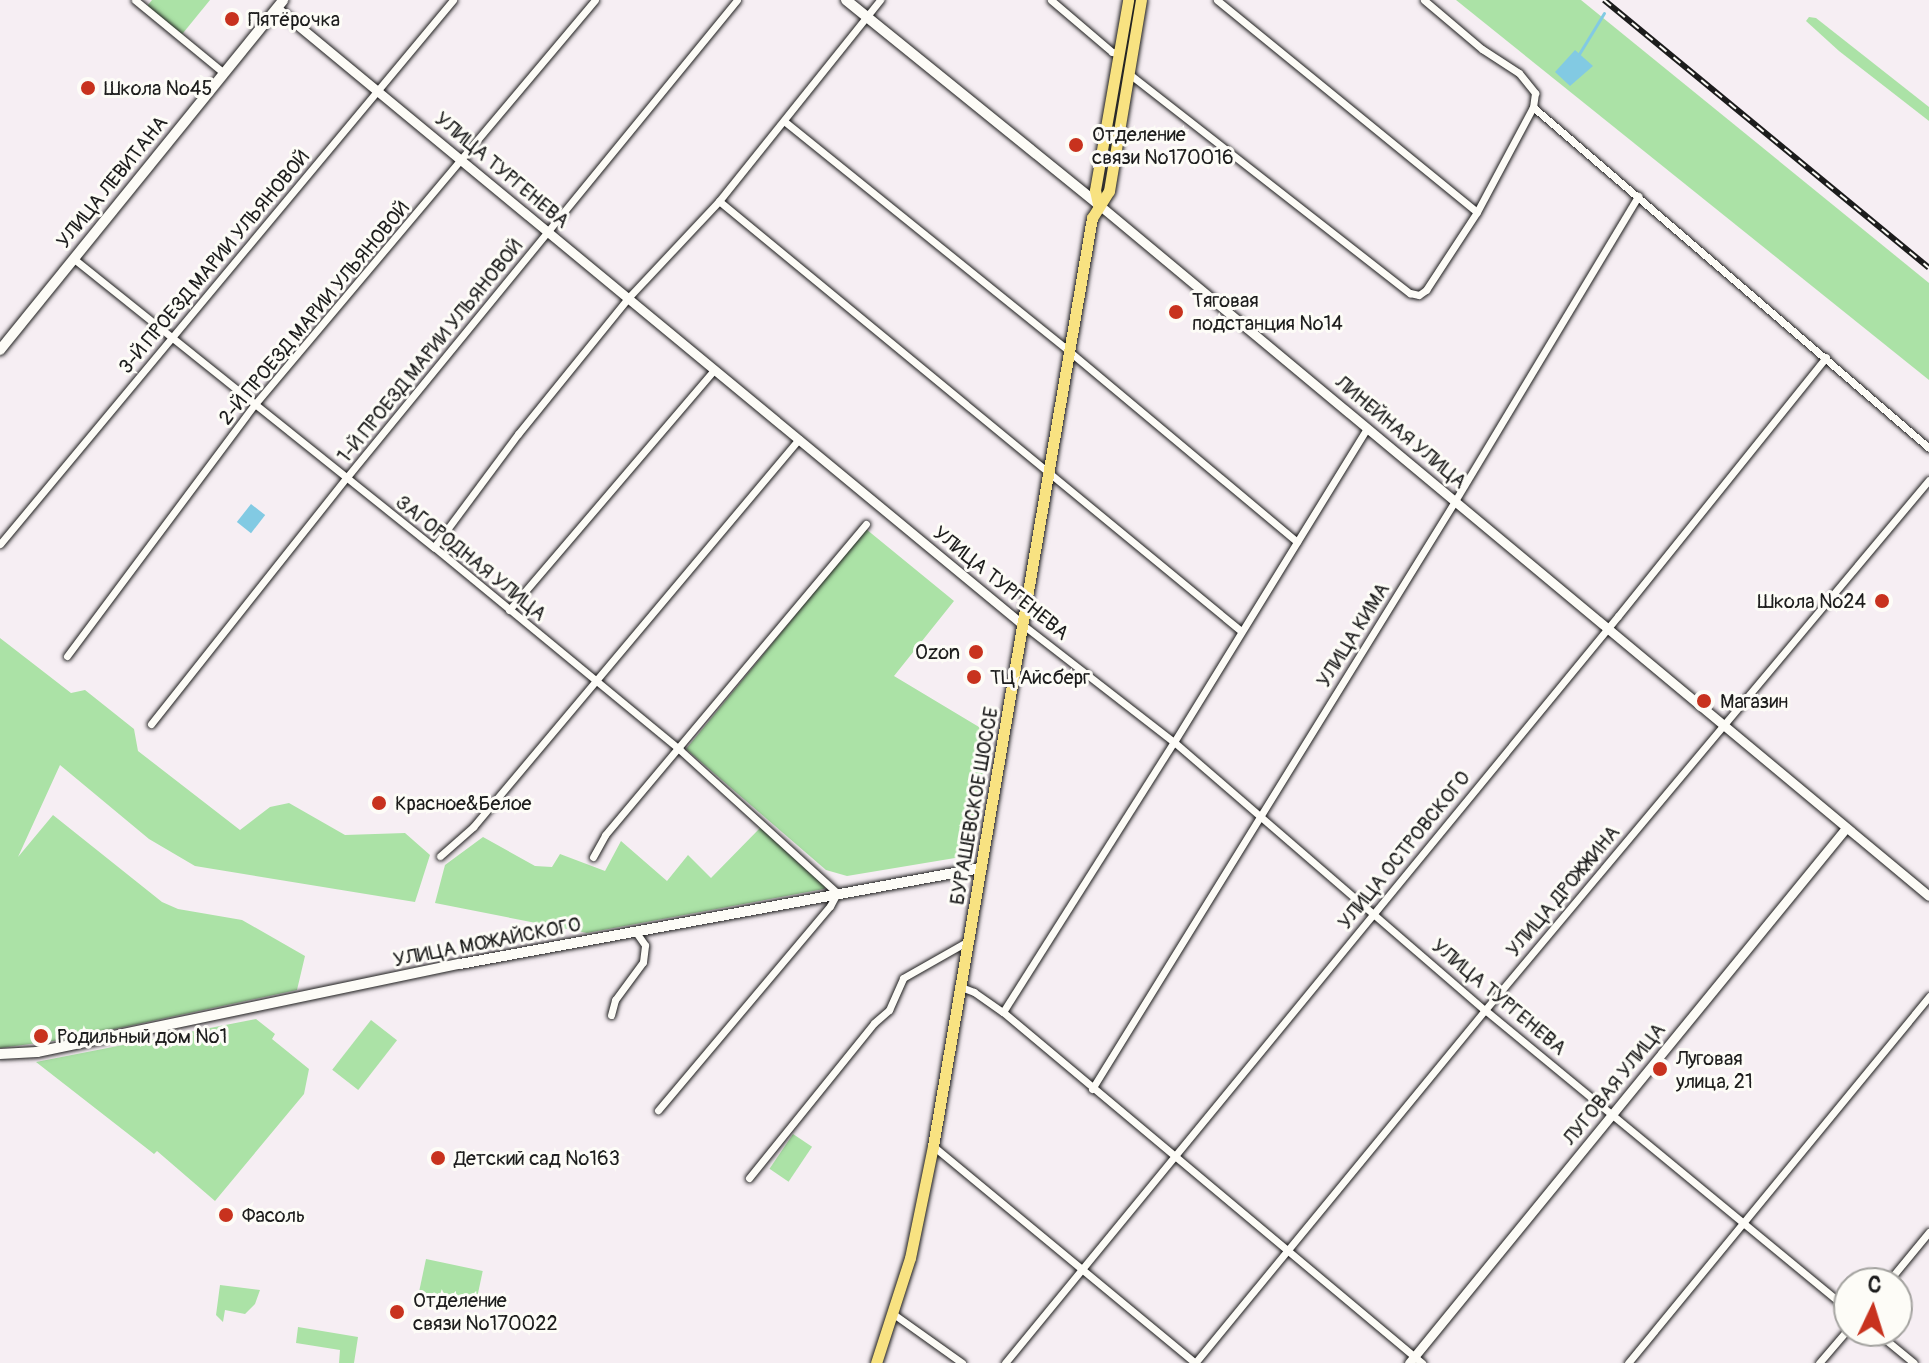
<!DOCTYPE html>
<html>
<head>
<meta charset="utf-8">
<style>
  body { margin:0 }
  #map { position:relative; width:1929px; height:1363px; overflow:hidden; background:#f6eef3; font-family:Pangolin,sans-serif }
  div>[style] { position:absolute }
  .green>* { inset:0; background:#abe2a6; transform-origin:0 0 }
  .water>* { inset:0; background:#82cae3; transform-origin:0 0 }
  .stream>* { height:3px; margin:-1.5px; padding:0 1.5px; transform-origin:1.5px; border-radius:1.5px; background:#82cae3 }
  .roads { filter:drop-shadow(0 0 2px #1c1c1c) drop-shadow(0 0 2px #1c1c1c) }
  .minor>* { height:7px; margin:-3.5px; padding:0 3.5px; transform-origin:3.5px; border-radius:3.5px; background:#fdfcf7 }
  .tertiary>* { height:9px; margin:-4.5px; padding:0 4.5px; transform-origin:4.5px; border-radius:4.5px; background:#fdfcf7 }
  .secondary>* { height:10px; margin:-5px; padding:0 5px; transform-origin:5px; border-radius:5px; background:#fdfcf7 }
  .primary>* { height:11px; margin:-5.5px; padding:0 5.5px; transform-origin:5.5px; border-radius:5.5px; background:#f8e281 }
  .rail>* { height:6px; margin-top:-3px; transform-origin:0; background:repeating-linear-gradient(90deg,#fdfcf7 0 9px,#1c1c1c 0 18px); box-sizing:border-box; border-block:2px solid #1c1c1c }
  .dots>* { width:22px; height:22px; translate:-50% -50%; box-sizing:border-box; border:4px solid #fdfcf7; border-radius:50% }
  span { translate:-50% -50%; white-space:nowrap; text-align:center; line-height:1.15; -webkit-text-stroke:6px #fdfcf7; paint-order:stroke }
  .poi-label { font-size:20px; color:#1c1c1c }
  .left { translate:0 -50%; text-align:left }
  .right { translate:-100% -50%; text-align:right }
  .street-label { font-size:20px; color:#1c1c1c }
  .north { position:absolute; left:1833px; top:1267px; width:80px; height:80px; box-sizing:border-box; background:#fdfcf7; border:2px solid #a3a29f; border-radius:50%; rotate:4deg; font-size:22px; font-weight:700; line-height:32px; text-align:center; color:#1c1c1c }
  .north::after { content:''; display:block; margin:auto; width:28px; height:36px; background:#c8321e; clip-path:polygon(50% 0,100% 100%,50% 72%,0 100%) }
</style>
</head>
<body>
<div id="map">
  <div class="green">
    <div style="clip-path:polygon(152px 0,210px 0,179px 38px,144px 10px)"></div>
    <div style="clip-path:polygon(1456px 0,1581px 0,1929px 283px,1929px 380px)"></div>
    <div style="clip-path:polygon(1809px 17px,1816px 18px,1929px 107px,1929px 121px,1839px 51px,1806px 21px)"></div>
    <div style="clip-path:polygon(866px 529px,954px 601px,894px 676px,979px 727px,984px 770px,967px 856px,847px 876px,826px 870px,686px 749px)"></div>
    <div style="clip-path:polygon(0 638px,71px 693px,85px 690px,134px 729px,138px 751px,240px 830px,270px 807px,289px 803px,345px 835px,405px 833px,430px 855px,415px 902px,195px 866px,149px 839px,60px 765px,18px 857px,53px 815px,162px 902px,178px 909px,242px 920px,305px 956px,297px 990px,68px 1039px,0 1048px)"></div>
    <div style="clip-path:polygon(761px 827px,826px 886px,824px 889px,587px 933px,435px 903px,445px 865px,483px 837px,535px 866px,552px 867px,560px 854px,605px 871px,621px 841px,667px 881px,688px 855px,711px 878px)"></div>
    <div style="clip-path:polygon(256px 1019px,275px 1034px,272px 1039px,309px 1069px,304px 1094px,215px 1201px,157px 1151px,154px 1154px,36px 1062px)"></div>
    <div style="left:371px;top:1020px;width:33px;height:63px;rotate:38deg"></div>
    <div style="left:793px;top:1134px;width:23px;height:42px;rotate:34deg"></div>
    <div style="left:426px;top:1259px;width:58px;height:36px;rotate:12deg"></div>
    <div style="clip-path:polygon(220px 1285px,260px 1290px,255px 1304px,245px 1314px,225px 1310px,223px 1322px,216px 1315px)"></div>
    <div style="clip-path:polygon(298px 1327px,358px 1337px,354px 1363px,339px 1363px,340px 1350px,296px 1343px)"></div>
  </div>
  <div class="water">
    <div style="clip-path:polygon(1575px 50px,1593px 66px,1570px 86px,1555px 72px)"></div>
    <div style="left:251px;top:504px;width:18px;height:23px;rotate:38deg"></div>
  </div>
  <div class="stream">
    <div style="left:1579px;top:54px;width:48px;rotate:-58.6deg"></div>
  </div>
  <div class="roads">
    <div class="minor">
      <div style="left:135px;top:0;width:115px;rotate:39.4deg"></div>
      <div style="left:1051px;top:0;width:80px;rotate:40.4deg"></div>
      <div style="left:1112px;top:52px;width:6px;rotate:9deg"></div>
      <div style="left:1217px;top:0;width:335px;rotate:39.2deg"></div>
      <div style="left:1424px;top:0;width:76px;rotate:40.2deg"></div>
      <div style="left:1482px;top:49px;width:44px;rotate:33deg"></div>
      <div style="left:1519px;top:73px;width:26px;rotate:51deg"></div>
      <div style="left:1535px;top:93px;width:14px;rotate:98deg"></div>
      <div style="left:1533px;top:107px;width:523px;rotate:40.73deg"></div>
      <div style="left:1128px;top:73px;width:358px;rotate:38deg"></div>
      <div style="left:1410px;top:293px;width:9px;rotate:13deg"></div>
      <div style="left:1419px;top:295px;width:9px;rotate:-36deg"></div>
      <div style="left:1426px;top:290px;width:93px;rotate:-56.8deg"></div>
      <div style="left:1477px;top:212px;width:119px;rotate:-61.9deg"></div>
      <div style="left:784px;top:121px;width:368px;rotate:38.9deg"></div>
      <div style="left:1070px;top:352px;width:296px;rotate:39.9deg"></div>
      <div style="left:719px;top:201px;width:676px;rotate:39.48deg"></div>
      <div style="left:74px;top:259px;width:461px;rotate:38.7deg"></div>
      <div style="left:434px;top:547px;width:319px;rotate:39.5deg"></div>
      <div style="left:680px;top:750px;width:212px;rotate:42.3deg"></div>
      <div style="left:837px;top:893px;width:15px;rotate:118deg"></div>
      <div style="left:830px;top:906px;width:267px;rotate:130.1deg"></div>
      <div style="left:0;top:544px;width:708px;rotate:-50.22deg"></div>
      <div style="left:434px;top:547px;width:141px;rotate:-53.4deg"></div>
      <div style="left:518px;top:434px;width:175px;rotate:-51deg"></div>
      <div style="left:628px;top:298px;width:133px;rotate:-46.8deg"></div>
      <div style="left:719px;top:201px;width:258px;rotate:-51.3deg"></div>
      <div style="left:509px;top:610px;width:316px;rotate:-49.5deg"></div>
      <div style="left:1023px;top:625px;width:191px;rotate:37.8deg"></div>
      <div style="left:1174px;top:742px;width:411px;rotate:40.8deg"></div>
      <div style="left:1485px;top:1010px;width:472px;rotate:39.5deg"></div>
      <div style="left:67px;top:656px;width:314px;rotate:-53.3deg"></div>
      <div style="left:255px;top:404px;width:528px;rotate:-49.92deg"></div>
      <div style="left:151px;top:724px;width:315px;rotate:-51.6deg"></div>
      <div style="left:347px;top:477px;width:616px;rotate:-50.73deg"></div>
      <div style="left:440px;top:856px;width:44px;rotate:-41.3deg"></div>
      <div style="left:473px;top:827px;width:507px;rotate:-49.96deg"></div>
      <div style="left:593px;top:857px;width:25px;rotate:-61deg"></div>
      <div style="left:605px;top:835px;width:406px;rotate:-50deg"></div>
      <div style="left:961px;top:987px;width:14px;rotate:21deg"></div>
      <div style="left:974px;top:992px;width:35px;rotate:35deg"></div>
      <div style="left:1003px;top:1012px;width:547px;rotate:39.95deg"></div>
      <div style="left:1003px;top:1012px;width:320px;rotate:-57.7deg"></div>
      <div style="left:1174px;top:742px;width:369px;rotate:-58.4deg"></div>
      <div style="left:611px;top:1015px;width:16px;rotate:-75deg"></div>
      <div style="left:615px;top:1000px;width:47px;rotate:-53.6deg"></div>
      <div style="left:643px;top:962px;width:17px;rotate:-83deg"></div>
      <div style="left:645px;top:945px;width:16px;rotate:-125deg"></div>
      <div style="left:1092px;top:1089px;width:691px;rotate:-58.31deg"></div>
      <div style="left:1455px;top:501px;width:356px;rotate:-59deg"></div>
      <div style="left:933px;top:1146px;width:340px;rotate:39.6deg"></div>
      <div style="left:749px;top:1178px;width:199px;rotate:-51.1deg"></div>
      <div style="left:874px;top:1023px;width:20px;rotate:-41deg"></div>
      <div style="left:889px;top:1010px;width:35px;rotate:-66deg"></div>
      <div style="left:903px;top:978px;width:75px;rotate:-29.6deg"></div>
      <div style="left:1887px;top:1283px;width:66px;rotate:-50.5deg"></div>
      <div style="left:892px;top:1313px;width:86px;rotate:35.5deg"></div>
      <div style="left:1875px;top:1331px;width:50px;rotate:39.4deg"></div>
      <div style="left:1005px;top:1363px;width:966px;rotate:-50.63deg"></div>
      <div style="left:1618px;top:616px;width:332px;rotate:-51.2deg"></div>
      <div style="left:1195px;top:1363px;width:457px;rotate:-50.6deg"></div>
      <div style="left:1485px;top:1010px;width:691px;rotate:-50.05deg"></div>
      <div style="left:1628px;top:1363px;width:475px;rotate:-50.6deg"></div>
      <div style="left:1819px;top:1363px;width:46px;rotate:-49.4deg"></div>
    </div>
    <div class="tertiary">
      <div style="left:277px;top:8px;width:968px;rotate:39.59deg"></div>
      <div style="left:1098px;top:204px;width:1081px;rotate:39.79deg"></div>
      <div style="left:1409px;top:1363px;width:691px;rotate:-50.76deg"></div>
    </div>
    <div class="secondary">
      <div style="left:846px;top:0;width:324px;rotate:39deg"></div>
      <div style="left:0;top:350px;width:450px;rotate:-51deg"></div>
      <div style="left:0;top:1054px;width:37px;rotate:-3deg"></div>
      <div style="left:37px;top:1052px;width:432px;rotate:-11.8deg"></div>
      <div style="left:460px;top:964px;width:530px;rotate:-10.44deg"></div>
    </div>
    <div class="primary">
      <div style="left:1098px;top:204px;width:14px;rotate:-102deg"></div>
      <div style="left:1095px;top:190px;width:193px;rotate:-80.1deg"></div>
      <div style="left:876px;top:1363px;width:110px;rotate:-72.1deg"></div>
      <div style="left:910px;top:1258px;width:114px;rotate:-78.4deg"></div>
      <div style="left:933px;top:1146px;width:942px;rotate:-80.28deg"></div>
      <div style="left:1092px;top:218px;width:32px;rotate:-58deg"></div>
      <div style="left:1109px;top:191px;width:194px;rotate:-80.5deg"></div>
    </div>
  </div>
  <div class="rail">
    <div style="left:1604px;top:0;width:421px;rotate:39.5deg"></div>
  </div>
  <div class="dots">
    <div style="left:232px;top:19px;background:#c8321e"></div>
    <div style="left:88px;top:88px;background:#c8321e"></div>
    <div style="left:1076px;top:145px;background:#c8321e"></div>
    <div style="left:1176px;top:312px;background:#c8321e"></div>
    <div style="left:1882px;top:601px;background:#c8321e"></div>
    <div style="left:976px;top:652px;background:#c8321e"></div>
    <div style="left:974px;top:677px;background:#c8321e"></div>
    <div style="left:1704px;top:701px;background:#c8321e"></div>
    <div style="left:379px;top:803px;background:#c8321e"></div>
    <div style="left:41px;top:1036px;background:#c8321e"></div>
    <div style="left:1660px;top:1069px;background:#c8321e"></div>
    <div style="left:438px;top:1158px;background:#c8321e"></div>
    <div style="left:226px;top:1215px;background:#c8321e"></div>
    <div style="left:397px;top:1312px;background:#c8321e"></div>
  </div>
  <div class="poi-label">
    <span class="left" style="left:248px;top:19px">Пятёрочка</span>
    <span class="left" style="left:104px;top:88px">Школа №45</span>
    <span class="left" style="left:1092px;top:146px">Отделение<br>связи №170016</span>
    <span class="left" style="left:1192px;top:312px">Тяговая<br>подстанция №14</span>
    <span class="right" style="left:1866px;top:601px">Школа №24</span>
    <span class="right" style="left:960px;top:652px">Ozon</span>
    <span class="left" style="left:990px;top:677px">ТЦ Айсберг</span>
    <span class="left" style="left:1720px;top:701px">Магазин</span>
    <span class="left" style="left:395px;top:803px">Красное&amp;Белое</span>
    <span class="left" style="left:57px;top:1036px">Родильный дом №1</span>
    <span class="left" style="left:1676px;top:1070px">Луговая<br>улица, 21</span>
    <span class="left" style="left:454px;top:1158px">Детский сад №163</span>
    <span class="left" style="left:242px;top:1215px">Фасоль</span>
    <span class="left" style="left:413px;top:1312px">Отделение<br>связи №170022</span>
  </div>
  <div class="street-label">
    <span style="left:502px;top:170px;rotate:40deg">УЛИЦА ТУРГЕНЕВА</span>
    <span style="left:112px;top:182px;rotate:-51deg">УЛИЦА ЛЕВИТАНА</span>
    <span style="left:214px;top:262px;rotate:-50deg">3-Й ПРОЕЗД МАРИИ УЛЬЯНОВОЙ</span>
    <span style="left:314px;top:313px;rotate:-50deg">2-Й ПРОЕЗД МАРИИ УЛЬЯНОВОЙ</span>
    <span style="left:430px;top:351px;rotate:-51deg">1-Й ПРОЕЗД МАРИИ УЛЬЯНОВОЙ</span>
    <span style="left:1401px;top:432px;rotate:40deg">ЛИНЕЙНАЯ УЛИЦА</span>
    <span style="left:471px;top:558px;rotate:39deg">ЗАГОРОДНАЯ УЛИЦА</span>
    <span style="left:1001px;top:583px;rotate:39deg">УЛИЦА ТУРГЕНЕВА</span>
    <span style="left:1353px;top:635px;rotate:-58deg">УЛИЦА КИМА</span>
    <span style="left:974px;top:806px;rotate:-80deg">БУРАШЕВСКОЕ ШОССЕ</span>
    <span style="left:1404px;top:850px;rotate:-51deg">УЛИЦА ОСТРОВСКОГО</span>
    <span style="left:1563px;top:891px;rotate:-50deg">УЛИЦА ДРОЖЖИНА</span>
    <span style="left:487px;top:942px;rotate:-11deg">УЛИЦА МОЖАЙСКОГО</span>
    <span style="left:1499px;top:997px;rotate:40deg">УЛИЦА ТУРГЕНЕВА</span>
    <span style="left:1614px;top:1084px;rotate:-51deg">ЛУГОВАЯ УЛИЦА</span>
  </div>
  <div class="north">С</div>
</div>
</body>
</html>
